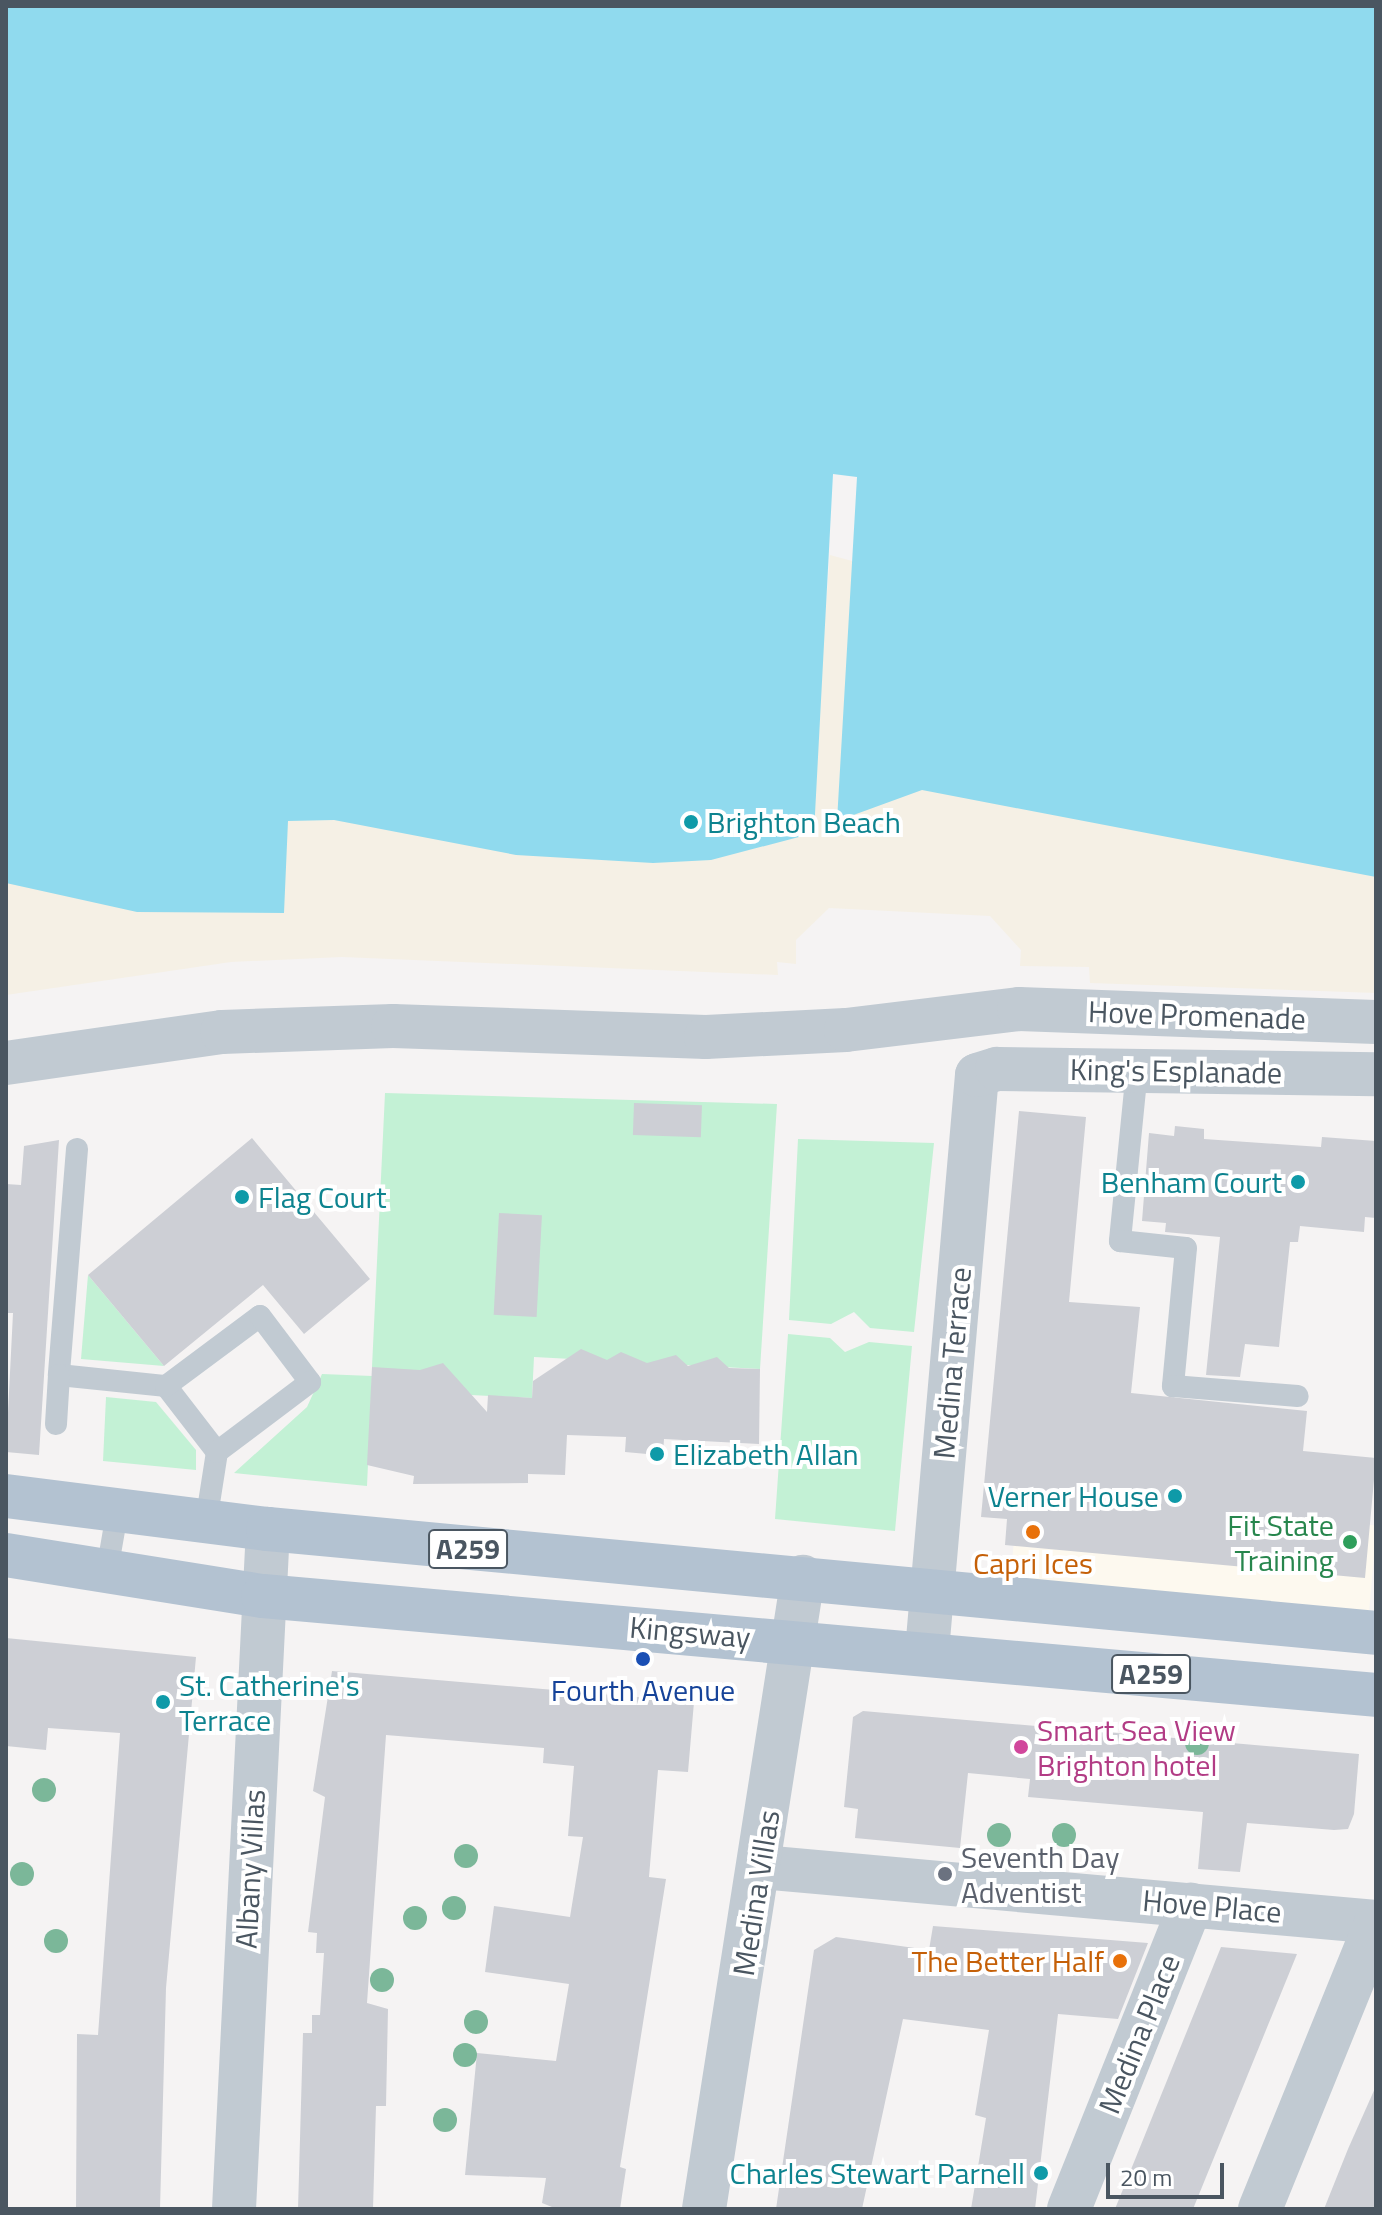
<!DOCTYPE html>
<html>
<head>
<meta charset="utf-8">
<style>
  body { margin:0 }
  #map { position:relative; width:1382px; height:2215px; overflow:hidden; background:#f5f3f3; font-family:"Titillium Web",sans-serif }
  div>[style] { position:absolute }
  .commercial>* { inset:0; background:#fdf9ef; transform-origin:0 0 }
  .green>* { inset:0; background:#c3f1d5 }
  .sand>* { inset:0; background:#f5f0e5 }
  .water>* { inset:0; background:#90daee }
  .building>* { inset:0; background:#cdcfd5; transform-origin:0 0 }
  .lane>* { height:22px; margin:-11px; padding:0 11px; transform-origin:11px; border-radius:11px; background:#c1cad2 }
  .street>* { height:44px; margin:-22px; padding:0 22px; transform-origin:22px; border-radius:22px; background:#c1cad2 }
  .primary>* { height:44px; margin:-22px; padding:0 22px; transform-origin:22px; border-radius:22px; background:#b3c2d1 }
  .trees>* { width:24px; height:24px; margin:-12px; border-radius:50%; background:#7bb799 }
  .dots>* { width:22px; height:22px; translate:-50% -50%; box-sizing:border-box; border:4px solid #fff; border-radius:50% }
  span { translate:-50% -50%; white-space:nowrap; text-align:center; line-height:1.15; -webkit-text-stroke:8px #fff; paint-order:stroke }
  .shield-label span { padding:2px 6px; background:#fff; border:2px solid; border-radius:6px; -webkit-text-stroke-width:0 }
  .shield-label { font-size:28px; color:#4a5661; font-weight:700 }
  .culture-label { font-size:30px; color:#0d838f }
  .left { translate:0 -50%; text-align:left }
  .right { translate:-100% -50%; text-align:right }
  .street-label { font-size:30px; color:#4a5661 }
  .leisure-label { font-size:30px; color:#27864d }
  .food-label { font-size:30px; color:#c56008 }
  .transit-label { font-size:30px; color:#164399 }
  .hotel-label { font-size:30px; color:#b23c85 }
  .worship-label { font-size:30px; color:#5b616d }
  .frame { position:absolute; inset:0; border:8px solid #4a5661; pointer-events:none }
  .scale { position:absolute; left:1106px; top:2163px; width:118px; height:36px; box-sizing:border-box; border:4px solid #4a5661; border-top:0; padding-left:10px; font-size:24px; line-height:28px; white-space:nowrap; color:#4a5661; -webkit-text-stroke:6px #fff; paint-order:stroke }
</style>
</head>
<body>
<div id="map">
  <div class="commercial">
    <div style="left:1018px;top:1494px;width:360px;height:91px;rotate:5deg"></div>
  </div>
  <div class="green">
    <div style="clip-path:polygon(385px 1093px,777px 1104px,760px 1369px,534px 1357px,532px 1398px,451px 1394px,372px 1367px)"></div>
    <div style="clip-path:polygon(798px 1139px,934px 1143px,914px 1332px,870px 1328px,854px 1312px,831px 1324px,789px 1320px)"></div>
    <div style="clip-path:polygon(88px 1275px,164px 1366px,81px 1359px)"></div>
    <div style="clip-path:polygon(788px 1334px,830px 1338px,845px 1352px,869px 1342px,912px 1346px,895px 1531px,775px 1519px)"></div>
    <div style="clip-path:polygon(322px 1374px,372px 1376px,367px 1486px,234px 1473px,307px 1407px)"></div>
    <div style="clip-path:polygon(106px 1397px,156px 1402px,196px 1450px,196px 1470px,103px 1461px)"></div>
  </div>
  <div class="sand">
    <div style="clip-path:polygon(830px 555px,1376px 703px,1376px 993px,1090px 983px,1089px 967px,1020px 966px,1021px 950px,990px 916px,829px 908px,796px 940px,796px 964px,777px 962px,778px 975px,342px 957px,231px 962px,6px 995px,6px 710px,819px 697px)"></div>
  </div>
  <div class="water">
    <div style="clip-path:polygon(6px 6px,1376px 6px,1376px 877px,922px 790px,837px 821px,857px 477px,833px 474px,814px 833px,711px 860px,653px 863px,516px 855px,334px 820px,288px 821px,284px 913px,137px 912px,6px 883px)"></div>
  </div>
  <div class="building">
    <div style="left:634px;top:1103px;width:68px;height:32px;rotate:2deg"></div>
    <div style="clip-path:polygon(1019px 1111px,1086px 1117px,1069px 1302px,1140px 1307px,1131px 1393px,1307px 1411px,1303px 1451px,1376px 1458px,1365px 1578px,1005px 1545px,1007px 1519px,981px 1517px)"></div>
    <div style="clip-path:polygon(1175px 1126px,1204px 1129px,1204px 1139px,1321px 1147px,1322px 1137px,1376px 1141px,1376px 1218px,1365px 1217px,1364px 1232px,1300px 1226px,1298px 1242px,1290px 1242px,1279px 1347px,1245px 1344px,1240px 1377px,1206px 1375px,1220px 1237px,1165px 1232px,1166px 1223px,1142px 1221px,1149px 1133px,1174px 1136px)"></div>
    <div style="clip-path:polygon(252px 1138px,370px 1279px,304px 1334px,263px 1285px,164px 1366px,88px 1275px)"></div>
    <div style="clip-path:polygon(59px 1140px,39px 1455px,6px 1452px,13px 1313px,6px 1313px,6px 1184px,21px 1185px,24px 1146px)"></div>
    <div style="left:499px;top:1213px;width:43px;height:102px;rotate:3deg"></div>
    <div style="clip-path:polygon(581px 1349px,607px 1360px,621px 1352px,647px 1363px,676px 1355px,688px 1366px,717px 1357px,729px 1368px,760px 1369px,759px 1444px,664px 1439px,663px 1454px,647px 1454px,625px 1452px,626px 1437px,567px 1435px,565px 1475px,528px 1474px,528px 1483px,413px 1484px,414px 1476px,367px 1465px,372px 1367px,420px 1370px,443px 1363px,487px 1412px,488px 1395px,532px 1398px,533px 1381px)"></div>
    <div style="clip-path:polygon(6px 1638px,196px 1657px,166px 1988px,160px 2209px,76px 2209px,77px 2034px,98px 2035px,120px 1733px,48px 1728px,46px 1750px,6px 1746px)"></div>
    <div style="clip-path:polygon(332px 1671px,694px 1702px,688px 1772px,658px 1770px,649px 1877px,666px 1879px,620px 2167px,626px 2169px,620px 2209px,557px 2209px,542px 2203px,546px 2178px,465px 2175px,477px 2053px,556px 2061px,569px 1984px,485px 1972px,494px 1906px,570px 1917px,583px 1837px,568px 1836px,574px 1766px,543px 1763px,544px 1748px,386px 1735px,367px 2003px,388px 2009px,386px 2106px,376px 2106px,373px 2209px,298px 2209px,303px 2033px,312px 2033px,312px 2015px,320px 2015px,324px 1953px,316px 1953px,317px 1933px,308px 1932px,325px 1797px,313px 1791px)"></div>
    <div style="clip-path:polygon(863px 1711px,1359px 1754px,1354px 1814px,1348px 1829px,1334px 1830px,1247px 1823px,1240px 1872px,1198px 1869px,1203px 1812px,1028px 1797px,1030px 1779px,968px 1773px,960px 1848px,855px 1838px,858px 1809px,844px 1807px,853px 1717px)"></div>
    <div style="clip-path:polygon(933px 1926px,1148px 1943px,1118px 2019px,1058px 2014px,1035px 2209px,971px 2209px,986px 2118px,975px 2115px,989px 2030px,903px 2019px,862px 2209px,776px 2209px,814px 1950px,836px 1937px,929px 1950px)"></div>
    <div style="clip-path:polygon(1221px 1947px,1297px 1954px,1193px 2209px,1115px 2209px)"></div>
    <div style="clip-path:polygon(1376px 2086px,1376px 2209px,1324px 2209px,1348px 2149px)"></div>
  </div>
  <div class="lane">
    <div style="left:1137px;top:1070px;width:172px;rotate:95.7deg"></div>
    <div style="left:1120px;top:1241px;width:66px;rotate:6.1deg"></div>
    <div style="left:1186px;top:1248px;width:139px;rotate:95.4deg"></div>
    <div style="left:1173px;top:1386px;width:125px;rotate:4.6deg"></div>
    <div style="left:77px;top:1149px;width:227px;rotate:94.6deg"></div>
    <div style="left:59px;top:1375px;width:108px;rotate:5.9deg"></div>
    <div style="left:166px;top:1386px;width:83px;rotate:52.3deg"></div>
    <div style="left:217px;top:1452px;width:71px;rotate:98.9deg"></div>
    <div style="left:166px;top:1386px;width:117px;rotate:-36.7deg"></div>
    <div style="left:260px;top:1316px;width:83px;rotate:52.9deg"></div>
    <div style="left:310px;top:1382px;width:116px;rotate:143deg"></div>
    <div style="left:56px;top:1424px;width:49px;rotate:-86.5deg"></div>
    <div style="left:107px;top:1571px;width:65px;rotate:-80.2deg"></div>
  </div>
  <div class="street">
    <div style="left:6px;top:1063px;width:218px;rotate:-8.2deg"></div>
    <div style="left:222px;top:1032px;width:171px;rotate:-2deg"></div>
    <div style="left:393px;top:1026px;width:313px;rotate:2deg"></div>
    <div style="left:706px;top:1037px;width:140px;rotate:-2.9deg"></div>
    <div style="left:846px;top:1030px;width:174px;rotate:-6.9deg"></div>
    <div style="left:1019px;top:1009px;width:357px;rotate:2.1deg"></div>
    <div style="left:927px;top:1651px;width:578px;rotate:-85.04deg"></div>
    <div style="left:977px;top:1075px;width:21px;rotate:-17deg"></div>
    <div style="left:997px;top:1069px;width:379px;rotate:0.8deg"></div>
    <div style="left:761px;top:1867px;width:617px;rotate:5.11deg"></div>
    <div style="left:234px;top:2209px;width:681px;rotate:-87.14deg"></div>
    <div style="left:704px;top:2209px;width:640px;rotate:-81.1deg"></div>
    <div style="left:1069px;top:2209px;width:328px;rotate:-68.2deg"></div>
    <div style="left:1260px;top:2209px;width:309px;rotate:-67.9deg"></div>
  </div>
  <div class="primary">
    <div style="left:6px;top:1496px;width:264px;rotate:7.2deg"></div>
    <div style="left:268px;top:1529px;width:1113px;rotate:5.36deg"></div>
    <div style="left:6px;top:1555px;width:260px;rotate:9.1deg"></div>
    <div style="left:263px;top:1596px;width:1117px;rotate:5.08deg"></div>
  </div>
  <div class="trees">
    <div style="left:1197px;top:1743px"></div>
    <div style="left:44px;top:1790px"></div>
    <div style="left:999px;top:1835px"></div>
    <div style="left:1064px;top:1835px"></div>
    <div style="left:466px;top:1856px"></div>
    <div style="left:22px;top:1874px"></div>
    <div style="left:454px;top:1908px"></div>
    <div style="left:415px;top:1918px"></div>
    <div style="left:56px;top:1941px"></div>
    <div style="left:382px;top:1980px"></div>
    <div style="left:476px;top:2022px"></div>
    <div style="left:465px;top:2055px"></div>
    <div style="left:445px;top:2120px"></div>
  </div>
  <div class="dots">
    <div style="left:691px;top:822px;background:#0f9aa8"></div>
    <div style="left:1298px;top:1182px;background:#0f9aa8"></div>
    <div style="left:242px;top:1197px;background:#0f9aa8"></div>
    <div style="left:657px;top:1454px;background:#0f9aa8"></div>
    <div style="left:1175px;top:1496px;background:#0f9aa8"></div>
    <div style="left:1033px;top:1532px;background:#e8710a"></div>
    <div style="left:1350px;top:1542px;background:#2e9e5b"></div>
    <div style="left:643px;top:1659px;background:#1a4fb4"></div>
    <div style="left:163px;top:1702px;background:#0f9aa8"></div>
    <div style="left:1021px;top:1747px;background:#d1479c"></div>
    <div style="left:945px;top:1874px;background:#6b7280"></div>
    <div style="left:1120px;top:1961px;background:#e8710a"></div>
    <div style="left:1041px;top:2173px;background:#0f9aa8"></div>
  </div>
  <div class="shield-label">
    <span style="left:468px;top:1549px">A259</span>
    <span style="left:1151px;top:1674px">A259</span>
  </div>
  <div class="culture-label">
    <span class="left" style="left:707px;top:822px">Brighton Beach</span>
    <span class="right" style="left:1282px;top:1182px">Benham Court</span>
    <span class="left" style="left:258px;top:1197px">Flag Court</span>
    <span class="left" style="left:673px;top:1454px">Elizabeth Allan</span>
    <span class="right" style="left:1159px;top:1496px">Verner House</span>
    <span class="left" style="left:179px;top:1702px">St. Catherine's<br>Terrace</span>
    <span class="right" style="left:1025px;top:2173px">Charles Stewart Parnell</span>
  </div>
  <div class="street-label">
    <span style="left:1197px;top:1015px;rotate:2deg">Hove Promenade</span>
    <span style="left:1176px;top:1071px;rotate:1deg">King's Esplanade</span>
    <span style="left:952px;top:1363px;rotate:-85deg">Medina Terrace</span>
    <span style="left:690px;top:1632px;rotate:5deg">Kingsway</span>
    <span style="left:250px;top:1869px;rotate:-87deg">Albany Villas</span>
    <span style="left:756px;top:1893px;rotate:-81deg">Medina Villas</span>
    <span style="left:1212px;top:1906px;rotate:5deg">Hove Place</span>
    <span style="left:1139px;top:2034px;rotate:-68deg">Medina Place</span>
  </div>
  <div class="leisure-label">
    <span class="right" style="left:1334px;top:1542px">Fit State<br>Training</span>
  </div>
  <div class="food-label">
    <span style="left:1033px;top:1563px">Capri Ices</span>
    <span class="right" style="left:1104px;top:1961px">The Better Half</span>
  </div>
  <div class="transit-label">
    <span style="left:643px;top:1690px">Fourth Avenue</span>
  </div>
  <div class="hotel-label">
    <span class="left" style="left:1037px;top:1747px">Smart Sea View<br>Brighton hotel</span>
  </div>
  <div class="worship-label">
    <span class="left" style="left:961px;top:1874px">Seventh Day<br>Adventist</span>
  </div>
  <div class="frame"></div>
  <div class="scale">20 m</div>
</div>
</body>
</html>
